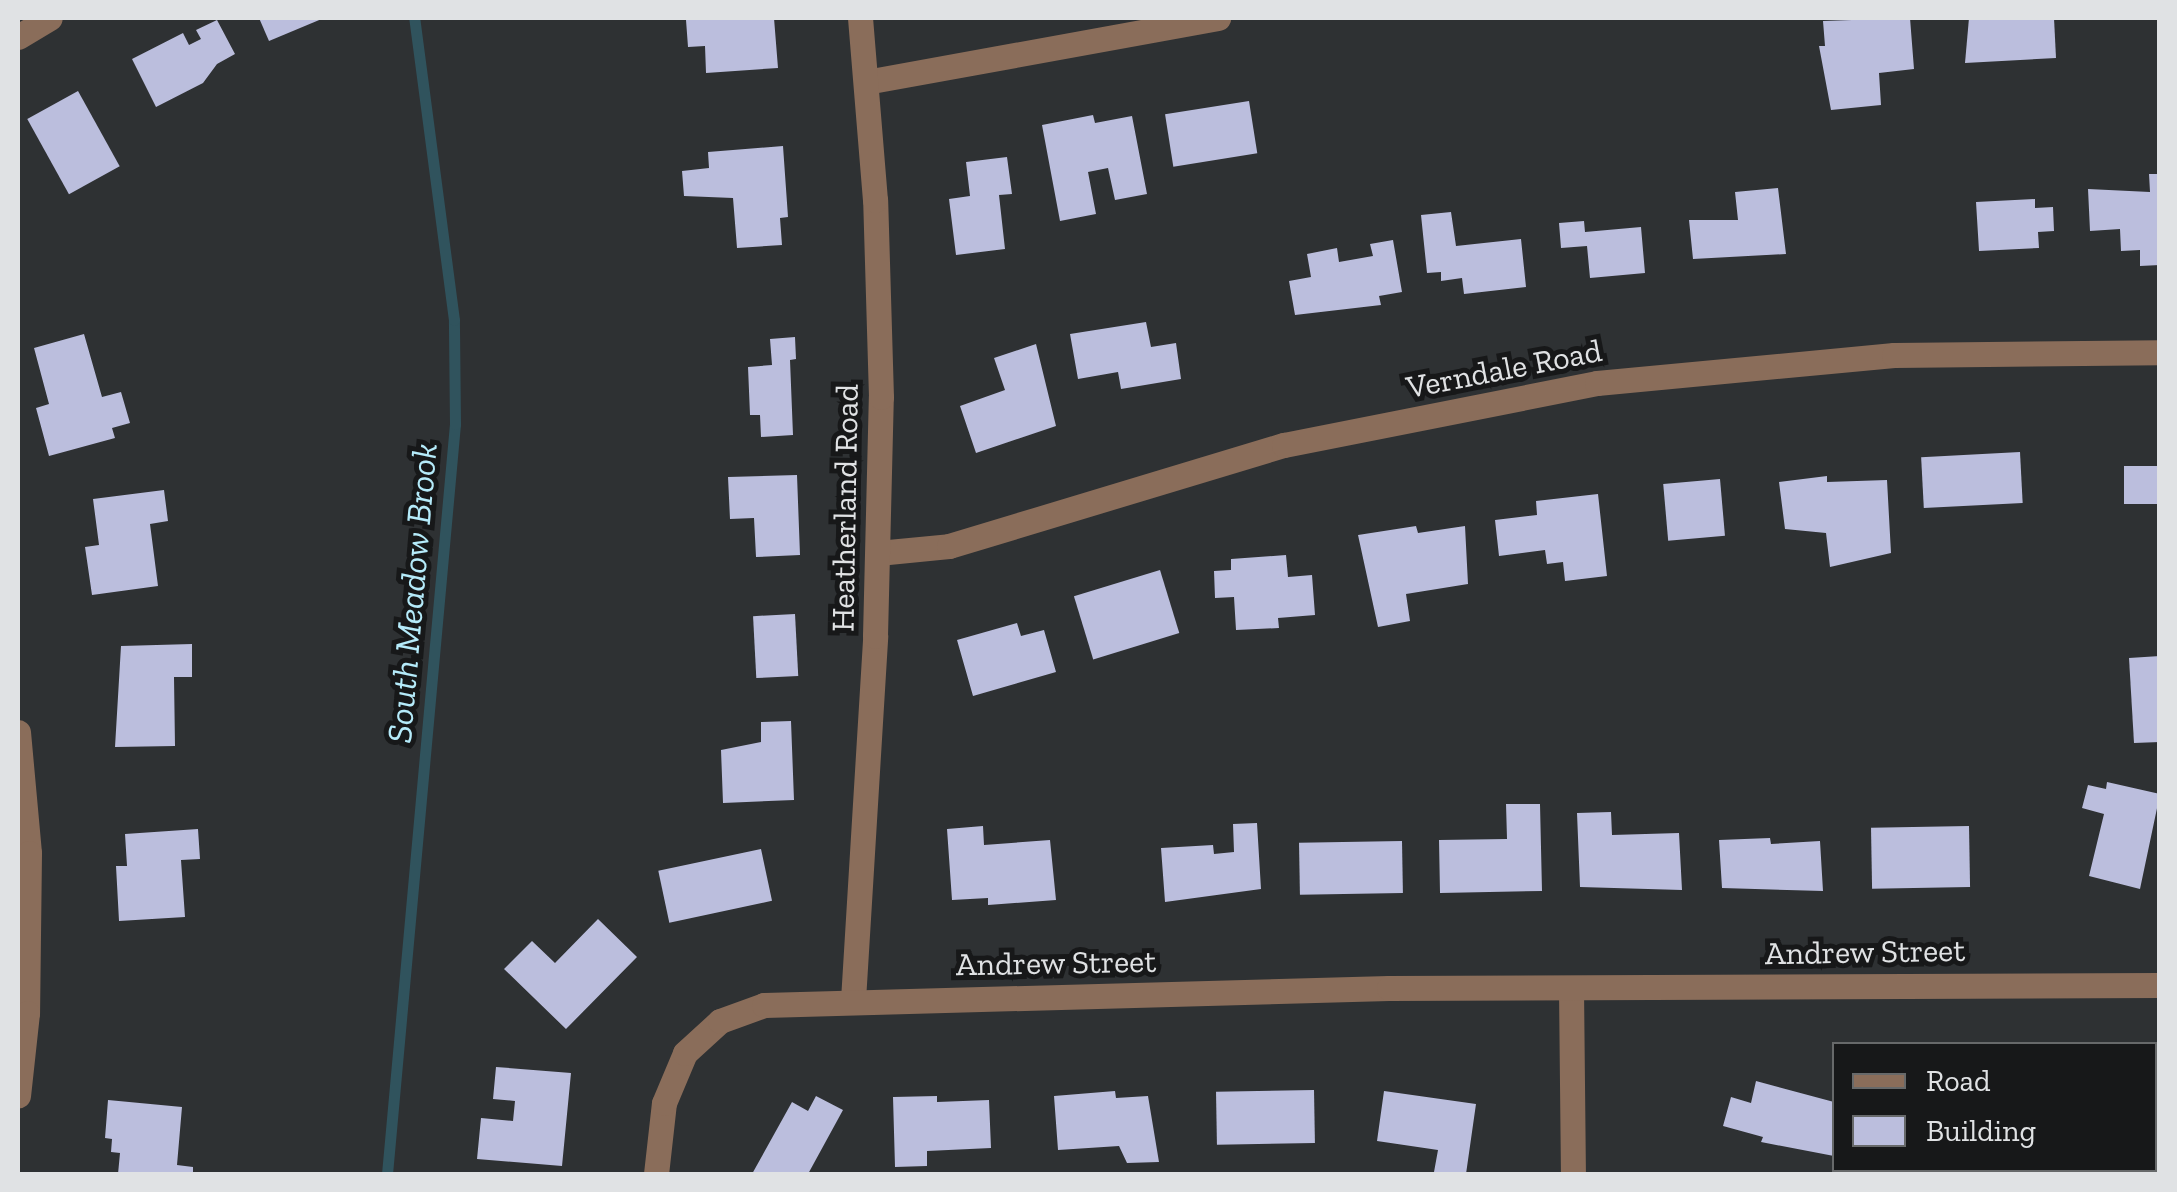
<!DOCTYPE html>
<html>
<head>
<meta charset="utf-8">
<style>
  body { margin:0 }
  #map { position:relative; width:2177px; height:1192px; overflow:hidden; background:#2e3133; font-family:"Zilla Slab",serif }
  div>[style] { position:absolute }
  .stream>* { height:11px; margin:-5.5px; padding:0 5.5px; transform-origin:5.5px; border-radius:5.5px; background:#30535d }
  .building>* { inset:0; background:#bbbedd; transform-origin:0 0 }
  .minor>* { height:25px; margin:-12.5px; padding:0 12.5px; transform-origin:12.5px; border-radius:12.5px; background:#8a6d5a }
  span { translate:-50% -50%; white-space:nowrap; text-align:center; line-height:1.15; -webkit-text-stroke:10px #171819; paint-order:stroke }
  .street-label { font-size:32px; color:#e0e2e4 }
  .water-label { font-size:35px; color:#b5ebfa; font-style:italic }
  .frame { position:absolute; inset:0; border:20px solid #e0e2e4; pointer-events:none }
  .legend { position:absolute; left:1832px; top:1042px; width:325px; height:130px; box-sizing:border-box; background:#171819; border:2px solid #67696a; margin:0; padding:12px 18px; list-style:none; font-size:30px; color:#e0e2e4 }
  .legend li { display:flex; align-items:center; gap:20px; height:50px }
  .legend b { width:50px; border:2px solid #67696a }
</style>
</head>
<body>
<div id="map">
  <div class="stream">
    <div style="left:387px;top:1174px;width:753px;rotate:-84.82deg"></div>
    <div style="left:455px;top:424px;width:104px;rotate:-90.6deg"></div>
    <div style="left:454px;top:320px;width:305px;rotate:-97.5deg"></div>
  </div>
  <div class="building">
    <div style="clip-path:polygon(259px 18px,324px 18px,269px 41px)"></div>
    <div style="clip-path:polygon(721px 18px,774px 18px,778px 68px,706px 73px,705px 46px,688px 47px,686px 20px)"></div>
    <div style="clip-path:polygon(1910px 18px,1914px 69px,1879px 73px,1881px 105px,1831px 110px,1819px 46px,1825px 46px,1823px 21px)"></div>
    <div style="clip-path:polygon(1969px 18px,2054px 18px,2056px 58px,1965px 63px)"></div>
    <div style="clip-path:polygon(217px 20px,235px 54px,217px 64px,203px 83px,156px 107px,132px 59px,183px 33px,189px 45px,201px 39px,196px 30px)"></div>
    <div style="left:78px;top:91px;width:86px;height:58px;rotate:61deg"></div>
    <div style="left:1249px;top:101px;width:53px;height:85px;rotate:81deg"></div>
    <div style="clip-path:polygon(1093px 115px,1095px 123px,1132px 116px,1147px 194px,1115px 200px,1108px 168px,1088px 172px,1096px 214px,1060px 221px,1042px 125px)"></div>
    <div style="clip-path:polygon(783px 146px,788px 217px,780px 218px,782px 245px,737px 248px,733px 198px,684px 196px,682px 171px,709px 168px,708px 152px)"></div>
    <div style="clip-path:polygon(1007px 157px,1012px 194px,999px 195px,1005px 249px,956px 255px,949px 199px,970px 196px,966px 162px)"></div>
    <div style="clip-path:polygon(2149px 174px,2160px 174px,2160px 265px,2140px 266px,2140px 250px,2121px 251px,2120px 229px,2090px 231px,2088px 189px,2150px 192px)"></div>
    <div style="clip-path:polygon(1778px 188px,1786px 254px,1693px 259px,1689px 220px,1738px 220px,1735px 192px)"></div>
    <div style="clip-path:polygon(2035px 199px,2035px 208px,2053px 207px,2054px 231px,2038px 232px,2039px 248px,1979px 251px,1976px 202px)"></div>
    <div style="clip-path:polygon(1451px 212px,1456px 246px,1521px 239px,1526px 287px,1464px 294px,1462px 278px,1441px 281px,1441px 272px,1427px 273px,1421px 215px)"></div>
    <div style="clip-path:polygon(1584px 221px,1585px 232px,1641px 227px,1645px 273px,1590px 278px,1587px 246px,1561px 248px,1559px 223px)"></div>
    <div style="clip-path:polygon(1393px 240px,1402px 292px,1379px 296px,1381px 305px,1295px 315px,1289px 281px,1311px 277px,1307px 254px,1337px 248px,1339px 262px,1373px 256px,1370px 244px)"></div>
    <div style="clip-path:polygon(1146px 322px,1151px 347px,1176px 343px,1181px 379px,1121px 389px,1118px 372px,1078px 379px,1070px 334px)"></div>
    <div style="clip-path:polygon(84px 334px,102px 397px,121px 392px,130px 423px,112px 428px,115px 438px,49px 456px,36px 408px,49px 404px,34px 348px)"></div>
    <div style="clip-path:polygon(795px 337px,796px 359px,790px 360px,793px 435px,761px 437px,760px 415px,750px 415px,748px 367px,772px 365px,770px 339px)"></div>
    <div style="clip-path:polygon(1036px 344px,1056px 426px,976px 453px,960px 406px,1005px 390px,994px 358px)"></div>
    <div style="left:2020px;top:452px;width:51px;height:99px;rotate:87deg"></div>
    <div style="left:2160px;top:466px;width:38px;height:36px;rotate:90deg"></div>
    <div style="clip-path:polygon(797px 475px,800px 555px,756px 557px,754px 518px,730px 519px,728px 477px)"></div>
    <div style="clip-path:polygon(1827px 476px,1827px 482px,1887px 480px,1891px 553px,1830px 567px,1826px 533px,1785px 529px,1779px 482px)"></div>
    <div style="left:1720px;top:479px;width:57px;height:57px;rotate:85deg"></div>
    <div style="clip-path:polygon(164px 490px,168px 521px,150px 524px,158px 586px,92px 595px,85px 547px,99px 545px,93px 499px)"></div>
    <div style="clip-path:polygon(1598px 494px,1607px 576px,1565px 581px,1563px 562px,1547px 564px,1545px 550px,1499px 556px,1495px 520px,1537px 515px,1536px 501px)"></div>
    <div style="clip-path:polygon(1416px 526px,1418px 533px,1465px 526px,1468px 584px,1406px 594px,1410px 621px,1378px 627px,1358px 535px)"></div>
    <div style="clip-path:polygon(1286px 555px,1288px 577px,1312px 575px,1315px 615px,1278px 618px,1279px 628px,1236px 630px,1234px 597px,1215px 598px,1214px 571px,1231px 570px,1231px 559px)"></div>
    <div style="left:1160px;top:570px;width:66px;height:90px;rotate:73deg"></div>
    <div style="left:795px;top:614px;width:62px;height:42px;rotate:87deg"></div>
    <div style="clip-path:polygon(1017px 623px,1021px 636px,1044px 630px,1056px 672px,973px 696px,957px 640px)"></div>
    <div style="clip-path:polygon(192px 644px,192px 677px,174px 677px,175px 746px,115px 747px,121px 646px)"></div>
    <div style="clip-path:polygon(2160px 656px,2160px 742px,2134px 743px,2129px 658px)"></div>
    <div style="clip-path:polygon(791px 721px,794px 800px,723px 803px,721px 750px,761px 742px,761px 722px)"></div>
    <div style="clip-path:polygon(2107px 782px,2160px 794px,2140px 889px,2089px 876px,2104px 814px,2082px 808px,2088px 785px,2106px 789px)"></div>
    <div style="clip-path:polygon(1506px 804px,1540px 804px,1542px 891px,1440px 893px,1439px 840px,1507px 839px)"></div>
    <div style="clip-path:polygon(1611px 812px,1612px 835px,1679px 833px,1682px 890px,1580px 887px,1577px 813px)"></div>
    <div style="clip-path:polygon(1257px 823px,1261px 889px,1165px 902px,1161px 848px,1213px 845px,1214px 854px,1234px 852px,1233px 824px)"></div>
    <div style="clip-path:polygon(983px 826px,984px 845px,1050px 840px,1056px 900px,988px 905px,988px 898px,952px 900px,947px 829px)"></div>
    <div style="left:1969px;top:826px;width:61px;height:98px;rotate:89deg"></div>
    <div style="clip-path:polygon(198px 829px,200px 859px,181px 860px,185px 917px,119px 921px,116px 866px,127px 866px,125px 834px)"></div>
    <div style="clip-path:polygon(1770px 838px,1771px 844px,1820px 841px,1823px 891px,1722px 888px,1719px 840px)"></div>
    <div style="left:1402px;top:841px;width:52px;height:103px;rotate:89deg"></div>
    <div style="left:761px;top:849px;width:53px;height:105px;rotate:78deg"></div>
    <div style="clip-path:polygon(598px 919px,637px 957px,566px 1029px,504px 969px,532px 941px,555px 963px)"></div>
    <div style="clip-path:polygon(496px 1067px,571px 1073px,562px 1166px,477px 1159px,481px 1118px,513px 1121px,515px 1101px,493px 1099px)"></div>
    <div style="clip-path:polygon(1756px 1081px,1834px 1102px,1834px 1156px,1761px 1142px,1763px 1137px,1723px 1126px,1731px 1097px,1751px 1103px)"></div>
    <div style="left:1314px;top:1090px;width:53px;height:98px;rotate:89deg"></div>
    <div style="clip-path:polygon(1115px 1091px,1116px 1098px,1148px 1096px,1159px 1162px,1127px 1163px,1119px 1146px,1058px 1150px,1054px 1096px)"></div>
    <div style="clip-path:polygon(1384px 1091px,1476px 1104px,1466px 1174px,1434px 1172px,1438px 1150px,1377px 1141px)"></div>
    <div style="clip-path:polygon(816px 1096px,843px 1110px,808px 1174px,752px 1174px,792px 1102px,808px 1111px)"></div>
    <div style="clip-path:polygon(937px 1096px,937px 1102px,989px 1100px,991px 1148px,927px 1151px,927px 1166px,895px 1167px,893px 1097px)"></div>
    <div style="clip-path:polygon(108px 1100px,182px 1107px,177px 1165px,193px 1167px,193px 1174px,118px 1174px,120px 1153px,111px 1152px,112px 1139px,105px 1138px)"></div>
    <div style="clip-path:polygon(1974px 1170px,2035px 1170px,2047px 1174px,1972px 1174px)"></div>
  </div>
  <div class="minor">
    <div style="left:18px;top:37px;width:37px;rotate:-31deg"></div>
    <div style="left:866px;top:82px;width:358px;rotate:-10.3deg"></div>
    <div style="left:878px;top:553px;width:71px;rotate:-5.6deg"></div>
    <div style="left:949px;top:546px;width:350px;rotate:-16.8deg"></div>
    <div style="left:1284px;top:445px;width:319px;rotate:-11.2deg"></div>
    <div style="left:1597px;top:383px;width:298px;rotate:-5.4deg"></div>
    <div style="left:1894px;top:355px;width:266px;rotate:-0.6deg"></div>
    <div style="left:18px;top:732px;width:121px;rotate:84.8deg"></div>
    <div style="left:29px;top:853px;width:160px;rotate:90.7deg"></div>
    <div style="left:27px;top:1013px;width:83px;rotate:96.2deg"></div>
    <div style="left:1571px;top:988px;width:186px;rotate:89.4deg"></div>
    <div style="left:853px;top:1000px;width:365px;rotate:-86.5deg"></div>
    <div style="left:875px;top:636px;width:239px;rotate:-88.6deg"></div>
    <div style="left:881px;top:397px;width:197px;rotate:-91.7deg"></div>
    <div style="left:875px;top:200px;width:183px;rotate:-94.7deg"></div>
    <div style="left:656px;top:1174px;width:71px;rotate:-83.6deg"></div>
    <div style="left:664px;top:1103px;width:54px;rotate:-67.2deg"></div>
    <div style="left:685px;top:1053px;width:47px;rotate:-42.4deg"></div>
    <div style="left:720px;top:1021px;width:47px;rotate:-20deg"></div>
    <div style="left:764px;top:1005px;width:625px;rotate:-1.56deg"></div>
    <div style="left:1389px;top:988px;width:771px;rotate:-0.22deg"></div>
  </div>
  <div class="street-label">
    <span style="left:1504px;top:369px;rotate:-11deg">Verndale Road</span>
    <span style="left:845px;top:508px;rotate:-89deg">Heatherland Road</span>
    <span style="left:1865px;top:952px;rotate:-1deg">Andrew Street</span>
    <span style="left:1056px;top:963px;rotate:-1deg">Andrew Street</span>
  </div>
  <div class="water-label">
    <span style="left:412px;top:593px;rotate:-85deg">South Meadow Brook</span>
  </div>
  <div class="frame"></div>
  <ul class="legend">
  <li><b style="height:12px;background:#8a6d5a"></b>Road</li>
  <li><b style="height:28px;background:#bbbedd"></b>Building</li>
  </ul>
</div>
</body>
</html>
